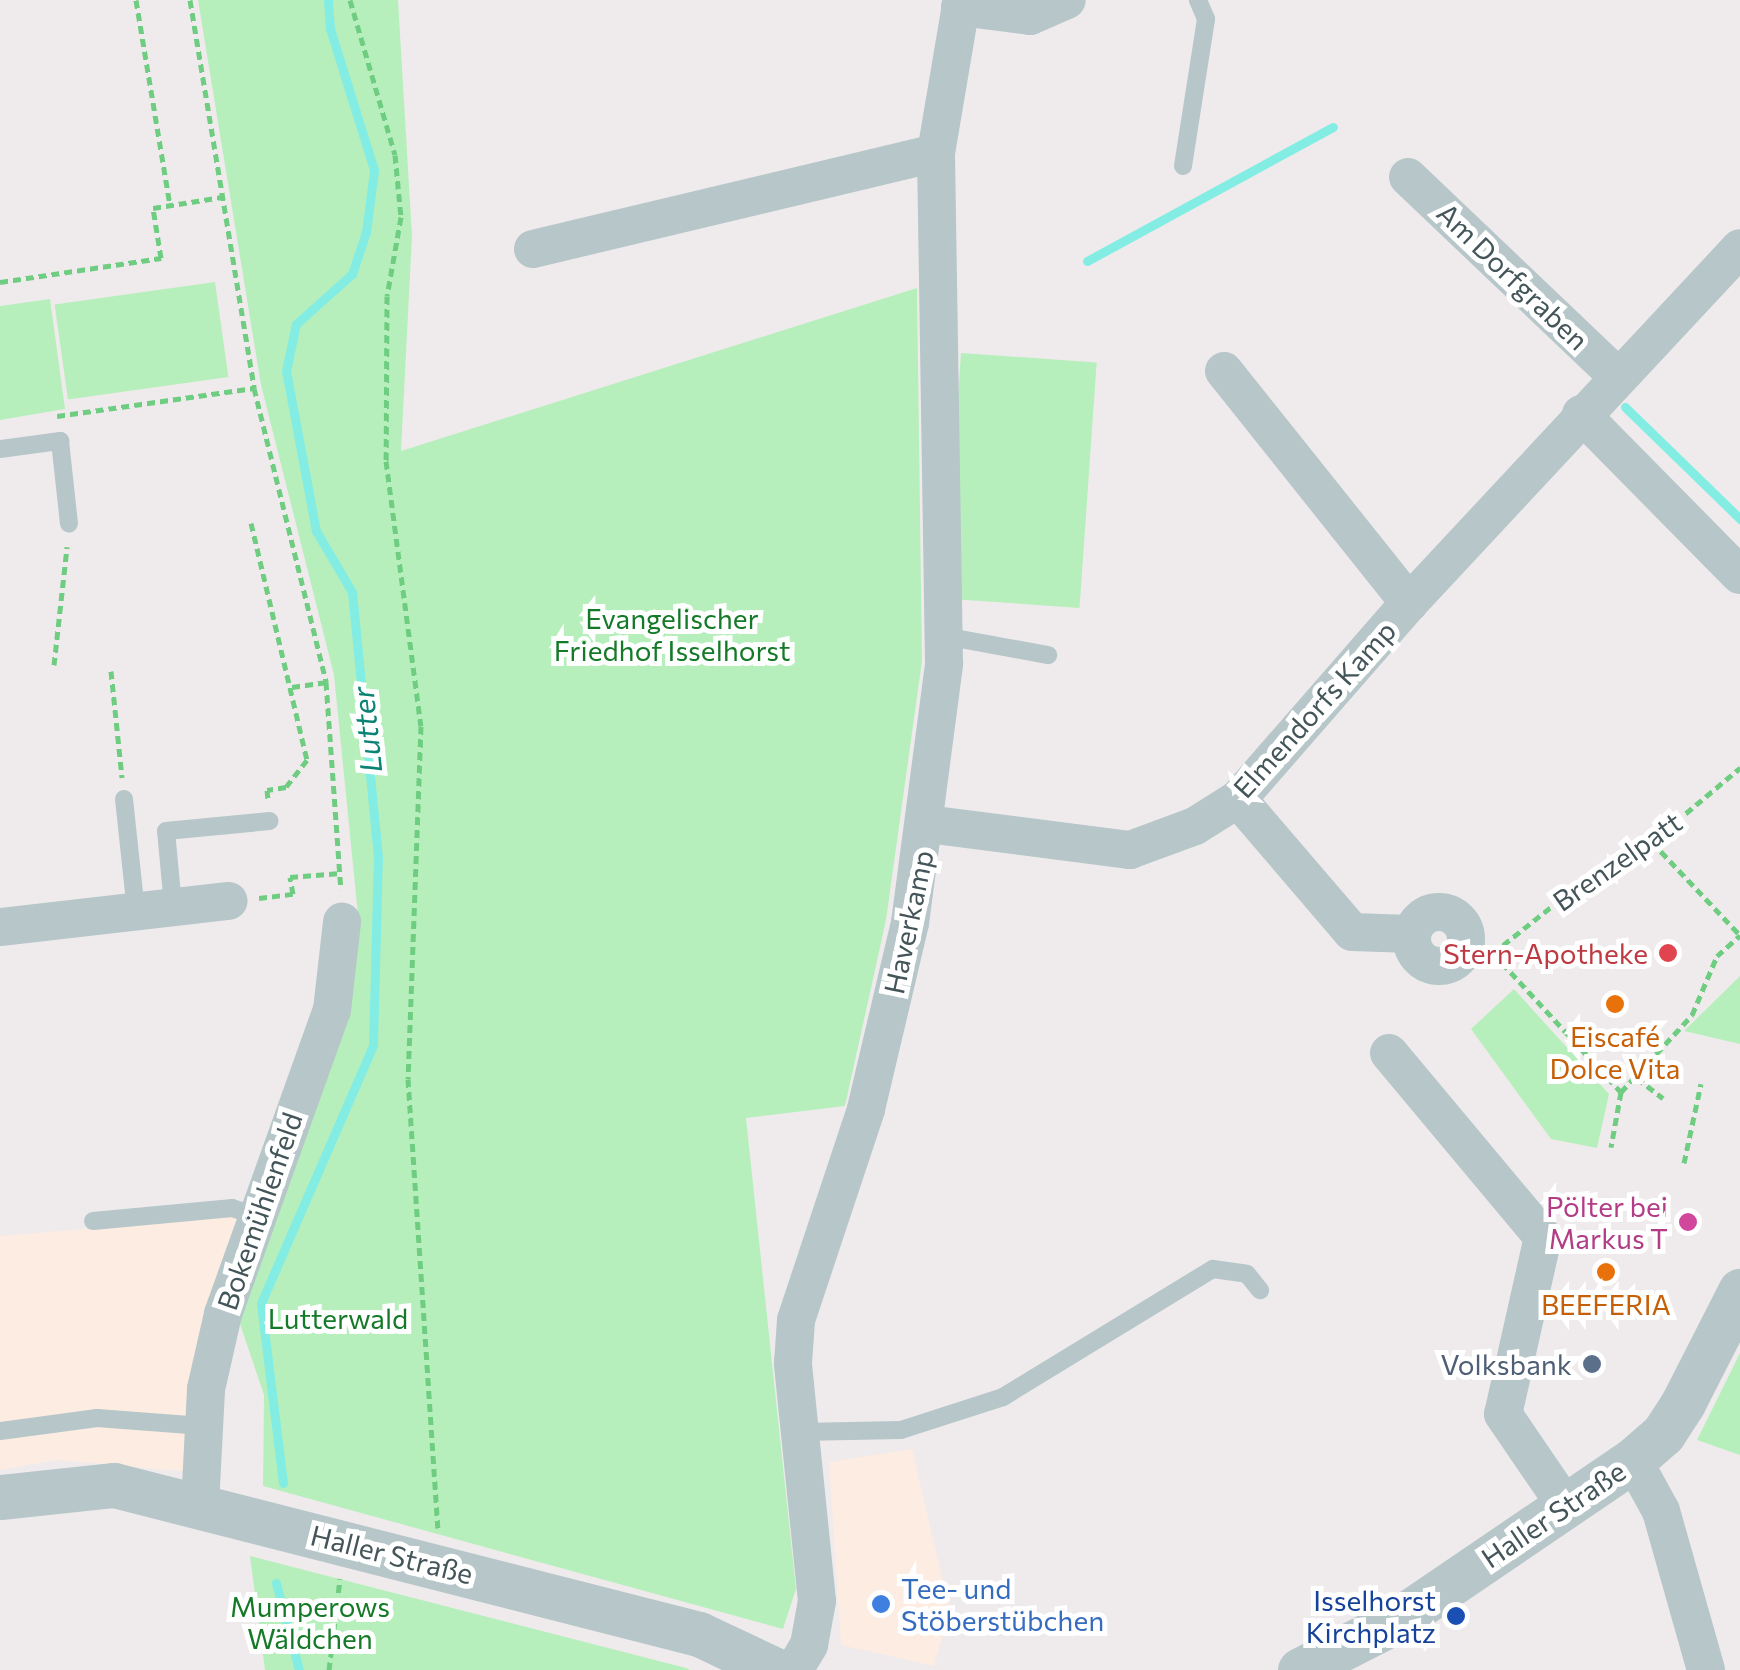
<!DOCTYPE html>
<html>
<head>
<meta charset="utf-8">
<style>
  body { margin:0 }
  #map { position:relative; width:1740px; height:1670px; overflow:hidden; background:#efebec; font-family:Commissioner,sans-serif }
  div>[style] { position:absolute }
  .commercial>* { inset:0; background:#fcece2 }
  .green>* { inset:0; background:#b7efbc; transform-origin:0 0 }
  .stream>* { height:9px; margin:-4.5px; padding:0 4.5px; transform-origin:4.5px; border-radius:4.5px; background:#83ede3 }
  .path>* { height:5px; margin-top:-2.5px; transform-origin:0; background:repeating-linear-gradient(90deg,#6fcd82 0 8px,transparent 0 13px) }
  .service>* { height:18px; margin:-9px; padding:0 9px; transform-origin:9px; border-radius:9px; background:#b6c6c9 }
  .minor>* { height:38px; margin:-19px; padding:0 19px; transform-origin:19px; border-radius:19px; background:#b6c6c9 }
  .minor>.ring { margin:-19px; padding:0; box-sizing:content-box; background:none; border:38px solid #b6c6c9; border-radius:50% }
  .tertiary>* { height:45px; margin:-22.5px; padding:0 22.5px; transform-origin:22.5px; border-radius:22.5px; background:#b6c6c9 }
  .dots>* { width:28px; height:28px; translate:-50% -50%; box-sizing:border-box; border:5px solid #fff; border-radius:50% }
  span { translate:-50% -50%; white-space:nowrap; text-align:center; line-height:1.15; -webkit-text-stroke:10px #fff; paint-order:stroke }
  .street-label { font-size:28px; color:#445559 }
  .park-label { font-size:28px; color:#147a28 }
  .health-label { font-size:28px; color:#be3a42 }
  .right { translate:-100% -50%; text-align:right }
  .food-label { font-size:28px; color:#c56008 }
  .hotel-label { font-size:28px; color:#b23c85 }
  .service-label { font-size:28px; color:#4e5e75 }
  .shop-label { font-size:28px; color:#366cbe }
  .left { translate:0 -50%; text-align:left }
  .transit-label { font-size:28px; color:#164399 }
  .water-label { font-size:30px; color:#0b8276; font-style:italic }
</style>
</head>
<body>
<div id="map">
  <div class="commercial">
    <div style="clip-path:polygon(241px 1216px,190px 1472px,57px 1460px,0 1470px,0 1236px)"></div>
    <div style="clip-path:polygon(912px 1449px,950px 1611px,934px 1666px,841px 1645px,829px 1462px)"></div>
  </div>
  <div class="green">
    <div style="clip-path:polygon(198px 0,398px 0,412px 236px,401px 451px,917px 288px,922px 661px,886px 920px,845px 1106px,746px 1118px,796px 1589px,783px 1629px,263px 1486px,264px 1395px,239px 1321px,358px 915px,334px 675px,261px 385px)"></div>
    <div style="left:215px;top:282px;width:96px;height:162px;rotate:82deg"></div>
    <div style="clip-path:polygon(50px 299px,65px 409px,0 420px,0 306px)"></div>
    <div style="left:961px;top:353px;width:136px;height:246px;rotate:4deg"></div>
    <div style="clip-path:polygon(1740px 976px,1740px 1044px,1684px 1031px)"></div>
    <div style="clip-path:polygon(1514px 989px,1609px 1094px,1597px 1148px,1551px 1139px,1471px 1029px)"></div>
    <div style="clip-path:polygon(1740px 1353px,1740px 1455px,1697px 1440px)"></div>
    <div style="clip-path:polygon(250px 1556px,686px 1668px,690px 1670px,265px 1670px)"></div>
  </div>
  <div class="stream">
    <div style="left:1087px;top:261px;width:280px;rotate:-28.6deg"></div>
    <div style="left:1625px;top:407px;width:161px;rotate:44.2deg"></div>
    <div style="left:283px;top:1483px;width:181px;rotate:-97deg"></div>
    <div style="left:261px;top:1303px;width:281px;rotate:-66.5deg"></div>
    <div style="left:373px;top:1045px;width:188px;rotate:-88.5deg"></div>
    <div style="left:378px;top:857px;width:266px;rotate:-95.6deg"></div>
    <div style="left:352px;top:592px;width:71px;rotate:-120.5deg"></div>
    <div style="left:316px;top:531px;width:163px;rotate:-100.6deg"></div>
    <div style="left:286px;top:371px;width:48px;rotate:-78deg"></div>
    <div style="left:296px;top:324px;width:75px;rotate:-41.8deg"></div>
    <div style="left:352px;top:274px;width:44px;rotate:-71.6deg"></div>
    <div style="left:366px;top:232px;width:63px;rotate:-82.6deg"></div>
    <div style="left:374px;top:170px;width:148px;rotate:-107.3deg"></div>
    <div style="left:330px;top:29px;width:29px;rotate:-94deg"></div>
    <div style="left:276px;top:1583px;width:90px;rotate:75.2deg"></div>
  </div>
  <div class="path">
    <div style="left:136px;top:0;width:208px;rotate:80.6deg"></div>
    <div style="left:190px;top:0;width:393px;rotate:80.6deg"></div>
    <div style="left:254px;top:388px;width:303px;rotate:76.2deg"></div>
    <div style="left:326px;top:682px;width:208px;rotate:85.9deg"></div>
    <div style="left:350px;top:0;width:161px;rotate:73.8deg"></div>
    <div style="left:395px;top:155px;width:62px;rotate:84.5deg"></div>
    <div style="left:401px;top:217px;width:80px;rotate:100deg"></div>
    <div style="left:387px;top:296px;width:165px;rotate:90.3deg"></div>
    <div style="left:386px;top:461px;width:267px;rotate:82.5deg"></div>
    <div style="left:421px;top:726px;width:353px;rotate:92.1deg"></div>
    <div style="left:408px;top:1079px;width:450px;rotate:86.2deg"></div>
    <div style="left:0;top:282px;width:163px;rotate:-8.5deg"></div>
    <div style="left:161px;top:258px;width:51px;rotate:-99.1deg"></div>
    <div style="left:153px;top:208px;width:70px;rotate:-9.1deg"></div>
    <div style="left:57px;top:416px;width:199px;rotate:-8.1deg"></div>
    <div style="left:251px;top:523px;width:244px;rotate:76.7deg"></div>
    <div style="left:307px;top:760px;width:34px;rotate:128deg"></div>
    <div style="left:286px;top:787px;width:19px;rotate:171deg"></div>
    <div style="left:267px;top:790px;width:9px;rotate:84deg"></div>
    <div style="left:54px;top:665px;width:119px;rotate:-83.7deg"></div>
    <div style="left:111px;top:671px;width:107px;rotate:84.1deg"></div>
    <div style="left:292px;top:687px;width:34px;rotate:-8deg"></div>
    <div style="left:1652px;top:842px;width:127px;rotate:46.6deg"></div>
    <div style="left:259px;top:898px;width:34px;rotate:-7deg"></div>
    <div style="left:293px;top:894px;width:17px;rotate:-100deg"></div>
    <div style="left:290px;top:877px;width:51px;rotate:-4.5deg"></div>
    <div style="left:1468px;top:945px;width:26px;rotate:18deg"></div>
    <div style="left:1493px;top:953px;width:189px;rotate:47.4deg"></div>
    <div style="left:1621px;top:1092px;width:56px;rotate:100.3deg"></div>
    <div style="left:1493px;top:953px;width:135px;rotate:-38.4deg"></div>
    <div style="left:1599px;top:869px;width:40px;rotate:-21deg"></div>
    <div style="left:1636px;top:855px;width:136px;rotate:-39.9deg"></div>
    <div style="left:1637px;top:1078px;width:33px;rotate:38deg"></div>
    <div style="left:1621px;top:1092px;width:105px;rotate:-47.3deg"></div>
    <div style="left:1692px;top:1015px;width:64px;rotate:-67deg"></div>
    <div style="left:1717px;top:956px;width:31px;rotate:-42deg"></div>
    <div style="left:1684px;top:1163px;width:81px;rotate:-77.9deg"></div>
    <div style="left:329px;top:1670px;width:92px;rotate:-83.1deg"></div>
  </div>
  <div class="service">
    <div style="left:1183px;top:166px;width:149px;rotate:-81.1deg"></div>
    <div style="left:1206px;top:19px;width:21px;rotate:-113deg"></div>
    <div style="left:0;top:449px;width:61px;rotate:-7.6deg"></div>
    <div style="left:60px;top:441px;width:83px;rotate:83.8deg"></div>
    <div style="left:944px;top:636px;width:106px;rotate:10.4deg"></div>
    <div style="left:124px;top:799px;width:113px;rotate:83.9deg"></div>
    <div style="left:173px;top:906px;width:75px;rotate:-95.3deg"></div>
    <div style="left:166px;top:831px;width:104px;rotate:-5.5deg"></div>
    <div style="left:93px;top:1221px;width:140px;rotate:-5.3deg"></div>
    <div style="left:232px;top:1208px;width:22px;rotate:18deg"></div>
    <div style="left:0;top:1431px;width:98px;rotate:-7.6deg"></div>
    <div style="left:97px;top:1418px;width:106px;rotate:4.3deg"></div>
    <div style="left:800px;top:1432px;width:101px;rotate:-1.1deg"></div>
    <div style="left:901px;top:1430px;width:107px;rotate:-17.9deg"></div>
    <div style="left:1003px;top:1397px;width:246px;rotate:-31.4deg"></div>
    <div style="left:1213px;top:1269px;width:34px;rotate:8deg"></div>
    <div style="left:1247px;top:1274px;width:21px;rotate:51deg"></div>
  </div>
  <div class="minor">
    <div style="left:960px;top:7px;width:71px;rotate:7.3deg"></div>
    <div style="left:1030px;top:16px;width:40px;rotate:-23.4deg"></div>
    <div style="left:1408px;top:177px;width:289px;rotate:43.6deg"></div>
    <div style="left:533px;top:249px;width:414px;rotate:-13.4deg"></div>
    <div style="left:1224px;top:371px;width:297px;rotate:51.4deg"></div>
    <div style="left:1581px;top:414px;width:226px;rotate:45.4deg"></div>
    <div style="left:1238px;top:799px;width:175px;rotate:49.4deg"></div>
    <div style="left:1352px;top:932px;width:59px;rotate:1.9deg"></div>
    <div style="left:927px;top:824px;width:205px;rotate:7.3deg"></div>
    <div style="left:1130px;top:850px;width:69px;rotate:-20.3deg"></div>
    <div style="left:1195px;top:826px;width:51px;rotate:-32.1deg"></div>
    <div style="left:1238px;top:799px;width:260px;rotate:-48.9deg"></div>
    <div style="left:1409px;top:603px;width:485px;rotate:-47deg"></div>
    <div class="ring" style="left:1412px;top:912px;width:16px;height:16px"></div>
    <div style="left:0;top:927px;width:230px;rotate:-6.5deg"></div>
    <div style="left:1389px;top:1053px;width:240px;rotate:50.1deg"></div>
    <div style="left:1543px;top:1237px;width:181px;rotate:102.7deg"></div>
    <div style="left:1503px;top:1414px;width:110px;rotate:55.7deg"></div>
    <div style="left:1633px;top:1460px;width:58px;rotate:61.2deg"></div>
    <div style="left:1661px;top:1511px;width:165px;rotate:74.2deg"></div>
    <div style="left:200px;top:1505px;width:116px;rotate:-87deg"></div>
    <div style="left:206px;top:1389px;width:77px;rotate:-77.2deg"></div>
    <div style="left:223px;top:1314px;width:323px;rotate:-70.3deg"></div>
    <div style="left:332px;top:1010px;width:89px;rotate:-83.5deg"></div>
    <div style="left:794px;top:1670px;width:29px;rotate:-59deg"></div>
    <div style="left:809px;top:1645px;width:45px;rotate:-79.7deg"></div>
    <div style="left:817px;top:1601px;width:239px;rotate:-95.8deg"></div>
    <div style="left:793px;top:1363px;width:43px;rotate:-86deg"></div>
    <div style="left:796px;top:1320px;width:222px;rotate:-71.6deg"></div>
    <div style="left:866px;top:1109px;width:191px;rotate:-76.7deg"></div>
    <div style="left:910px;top:923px;width:262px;rotate:-82.5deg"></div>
    <div style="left:944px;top:663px;width:510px;rotate:-90.9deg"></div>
    <div style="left:936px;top:153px;width:155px;rotate:-80.4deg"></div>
  </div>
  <div class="tertiary">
    <div style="left:0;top:1497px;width:115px;rotate:-6deg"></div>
    <div style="left:114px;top:1485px;width:604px;rotate:14.29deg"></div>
    <div style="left:699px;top:1634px;width:84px;rotate:25.3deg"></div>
    <div style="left:1300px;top:1670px;width:108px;rotate:-27deg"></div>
    <div style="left:1396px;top:1621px;width:287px;rotate:-34.2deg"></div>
    <div style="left:1633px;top:1460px;width:40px;rotate:-41deg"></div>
    <div style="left:1663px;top:1434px;width:37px;rotate:-57deg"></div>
    <div style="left:1683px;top:1403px;width:126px;rotate:-63deg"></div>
  </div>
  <div class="dots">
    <div style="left:1668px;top:953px;background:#e0444e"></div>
    <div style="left:1615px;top:1004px;background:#e8710a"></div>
    <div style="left:1688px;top:1222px;background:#d1479c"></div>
    <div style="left:1606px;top:1272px;background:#e8710a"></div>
    <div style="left:1592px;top:1364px;background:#5c6f8a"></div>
    <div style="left:881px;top:1604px;background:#3f7fe0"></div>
    <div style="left:1456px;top:1616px;background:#1a4fb4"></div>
  </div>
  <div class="street-label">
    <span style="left:1513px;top:276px;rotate:44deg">Am Dorfgraben</span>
    <span style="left:1314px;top:709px;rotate:-48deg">Elmendorfs Kamp</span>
    <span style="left:1617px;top:861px;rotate:-35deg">Brenzelpatt</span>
    <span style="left:908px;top:922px;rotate:-78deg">Haverkamp</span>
    <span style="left:259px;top:1211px;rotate:-71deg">Bokemühlenfeld</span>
    <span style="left:1553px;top:1514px;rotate:-34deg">Haller Straße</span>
    <span style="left:392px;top:1554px;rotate:14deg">Haller Straße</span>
  </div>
  <div class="park-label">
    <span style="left:672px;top:634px">Evangelischer<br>Friedhof Isselhorst</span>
    <span style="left:338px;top:1318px">Lutterwald</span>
    <span style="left:310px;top:1622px">Mumperows<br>Wäldchen</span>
  </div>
  <div class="health-label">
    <span class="right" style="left:1648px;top:953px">Stern-Apotheke</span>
  </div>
  <div class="food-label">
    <span style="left:1615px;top:1052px">Eiscafé<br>Dolce Vita</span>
    <span style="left:1606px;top:1304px">BEEFERIA</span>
  </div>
  <div class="hotel-label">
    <span class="right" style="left:1668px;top:1222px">Pölter bei<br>Markus T</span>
  </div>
  <div class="service-label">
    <span class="right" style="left:1572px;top:1364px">Volksbank</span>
  </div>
  <div class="shop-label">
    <span class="left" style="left:901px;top:1604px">Tee- und<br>Stöberstübchen</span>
  </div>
  <div class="transit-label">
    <span class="right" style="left:1436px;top:1616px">Isselhorst<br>Kirchplatz</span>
  </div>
  <div class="water-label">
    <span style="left:366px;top:730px;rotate:-96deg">Lutter</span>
  </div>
</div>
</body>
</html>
